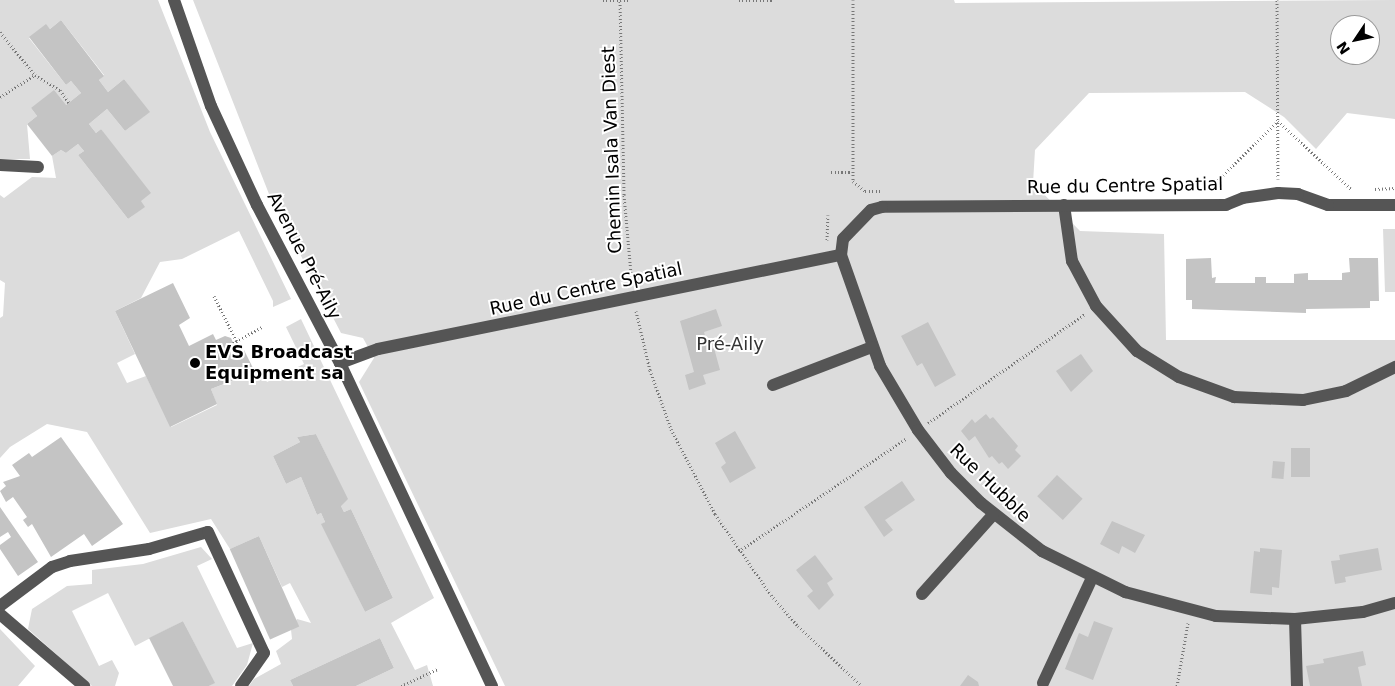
<!DOCTYPE html>
<html>
<head>
<meta charset="utf-8">
<style>
  body { margin:0 }
  #map { position:relative; width:1395px; height:686px; overflow:hidden; background:#fff; font-family:"DejaVu Sans",sans-serif }
  div>[style] { position:absolute }
  .green>* { inset:0; background:#dcdcdc }
  .building>* { inset:0; background:#c4c4c4; transform-origin:0 0 }
  .path>* { height:3px; margin-top:-1.5px; transform-origin:0; background:repeating-linear-gradient(90deg,#777 0 1px,transparent 0 3.5px) }
  .minor>* { height:12px; margin:-6px; padding:0 6px; transform-origin:6px; border-radius:6px; background:#555 }
  .dots>* { width:14px; height:14px; translate:-50% -50%; box-sizing:border-box; border:2px solid #fff; border-radius:50% }
  span { translate:-50% -50%; white-space:nowrap; text-align:center; line-height:1.15; -webkit-text-stroke:4px #fff; paint-order:stroke }
  .street-label { font-size:18px; color:#000 }
  .park-label { font-size:18px; color:#333 }
  .poi-label { font-size:18px; color:#000; font-weight:700 }
  .left { translate:0 -50%; text-align:left }
  .north { position:absolute; left:1330px; top:15px; width:50px; height:50px; box-sizing:border-box; background:#fff; border:1px solid #999; border-radius:50%; rotate:236deg; font-size:14px; font-weight:700; line-height:20px; text-align:center; color:#000 }
  .north::after { content:''; display:block; margin:auto; width:18px; height:22px; background:#000; clip-path:polygon(50% 0,100% 100%,50% 72%,0 100%) }
</style>
</head>
<body>
<div id="map">
  <div class="green">
    <div style="clip-path:polygon(evenodd,0 0,158px 0,210px 132px,291px 299px,273px 307px,273px 301px,239px 231px,182px 259px,160px 262px,141px 298px,115px 311px,135px 354px,117px 363px,127px 383px,146px 376px,171px 427px,217px 405px,211px 389px,261px 370px,267px 382px,304px 364px,286px 327px,301px 319px,434px 598px,391px 623px,415px 670px,427px 665px,433px 686px,356px 686px,394px 668px,380px 638px,290px 680px,293px 686px,249px 686px,254px 679px,281px 664px,276px 651px,292px 639px,291px 630px,297px 619px,311px 623px,290px 583px,282px 587px,259px 536px,230px 549px,211px 519px,150px 533px,87px 432px,47px 424px,10px 447px,0 458px,0 318px,3px 316px,5px 283px,0 280px,0 195px,4px 198px,32px 177px,56px 178px,52px 156px,61px 150px,66px 153px,78px 144px,84px 151px,78px 155px,128px 219px,144px 207px,101px 129px,96px 133px,89px 124px,107px 109px,125px 131px,149px 112px,124px 79px,108px 92px,99px 80px,104px 75px,61px 20px,50px 29px,46px 25px,29px 38px,66px 85px,71px 81px,81px 93px,66px 105px,31px 108px,37px 116px,27px 124px,30px 159px,0 159px,0 0,316px 434px,347px 499px,340px 504px,344px 512px,351px 509px,393px 598px,365px 612px,322px 524px,325px 522px,321px 513px,317px 515px,301px 477px,286px 484px,273px 456px,300px 442px,297px 437px,316px 434px)"></div>
    <div style="clip-path:polygon(evenodd,193px 0,954px 0,955px 3px,1395px 0,1395px 119px,1347px 113px,1316px 149px,1284px 117px,1245px 92px,1089px 93px,1035px 150px,1033px 183px,1080px 231px,1164px 234px,1166px 340px,1395px 340px,1395px 686px,505px 686px,359px 382px,374px 358px,363px 338px,341px 333px,269px 194px,193px 0,1340px 25px,1370px 25px,1370px 55px,1340px 55px,1340px 25px)"></div>
    <div style="clip-path:polygon(1383px 229px,1395px 229px,1395px 292px,1385px 292px)"></div>
    <div style="clip-path:polygon(201px 547px,212px 559px,197px 566px,237px 648px,253px 643px,247px 665px,232px 686px,209px 686px,214px 683px,183px 621px,135px 646px,108px 593px,72px 611px,99px 666px,112px 660px,119px 673px,115px 686px,92px 686px,28px 629px,32px 609px,67px 586px,92px 584px,92px 570px,143px 564px)"></div>
    <div style="clip-path:polygon(0 629px,35px 666px,18px 686px,0 686px)"></div>
  </div>
  <div class="building">
    <div style="clip-path:polygon(61px 20px,104px 76px,99px 80px,108px 92px,124px 79px,150px 112px,125px 131px,107px 109px,89px 124px,96px 133px,101px 129px,151px 193px,141px 201px,145px 207px,128px 219px,78px 155px,84px 151px,78px 144px,66px 153px,61px 150px,52px 156px,27px 124px,37px 116px,31px 108px,54px 90px,66px 105px,81px 93px,71px 81px,66px 85px,29px 37px,46px 24px,50px 29px)"></div>
    <div style="clip-path:polygon(1211px 258px,1212px 278px,1216px 277px,1215px 283px,1255px 283px,1255px 277px,1266px 277px,1266px 283px,1294px 283px,1294px 274px,1308px 273px,1308px 280px,1342px 280px,1342px 273px,1350px 272px,1349px 258px,1378px 258px,1379px 301px,1370px 301px,1370px 308px,1306px 309px,1306px 313px,1192px 309px,1192px 300px,1186px 300px,1186px 259px)"></div>
    <div style="clip-path:polygon(173px 283px,190px 318px,179px 325px,189px 346px,213px 334px,216px 340px,225px 336px,231px 338px,235px 347px,241px 344px,255px 372px,211px 389px,217px 404px,170px 427px,115px 311px)"></div>
    <div style="clip-path:polygon(716px 309px,722px 326px,704px 332px,709px 350px,714px 348px,720px 370px,703px 375px,706px 384px,689px 390px,685px 375px,694px 372px,680px 321px)"></div>
    <div style="clip-path:polygon(928px 322px,956px 375px,935px 387px,922px 363px,917px 366px,901px 336px)"></div>
    <div style="clip-path:polygon(1081px 354px,1093px 371px,1071px 392px,1056px 371px)"></div>
    <div style="clip-path:polygon(986px 414px,990px 419px,993px 417px,1018px 446px,1015px 450px,1021px 456px,1008px 469px,1002px 462px,999px 464px,992px 456px,989px 458px,975px 436px,969px 441px,961px 431px,972px 419px,975px 423px)"></div>
    <div style="clip-path:polygon(735px 431px,756px 468px,730px 483px,721px 467px,726px 463px,715px 443px)"></div>
    <div style="clip-path:polygon(316px 434px,348px 499px,341px 506px,344px 512px,351px 509px,393px 598px,365px 612px,321px 524px,325px 522px,321px 513px,317px 515px,301px 477px,286px 484px,273px 456px,300px 442px,297px 437px)"></div>
    <div style="clip-path:polygon(61px 437px,123px 524px,92px 546px,84px 534px,51px 557px,32px 524px,28px 527px,23px 520px,27px 517px,13px 497px,6px 502px,0 491px,6px 486px,3px 482px,20px 476px,12px 465px,29px 453px,32px 457px)"></div>
    <div style="left:1310px;top:448px;width:29px;height:19px;rotate:90deg"></div>
    <div style="left:1273px;top:461px;width:12px;height:17px;rotate:5deg"></div>
    <div style="left:1057px;top:475px;width:35px;height:29px;rotate:43deg"></div>
    <div style="clip-path:polygon(902px 481px,915px 500px,885px 520px,893px 530px,884px 537px,864px 507px)"></div>
    <div style="clip-path:polygon(0 507px,38px 562px,18px 576px,0 549px,0 545px,11px 537px,8px 532px,0 537px)"></div>
    <div style="clip-path:polygon(1112px 521px,1145px 535px,1135px 553px,1122px 546px,1119px 554px,1100px 544px)"></div>
    <div style="left:259px;top:536px;width:99px;height:32px;rotate:66deg"></div>
    <div style="clip-path:polygon(1260px 548px,1282px 550px,1279px 588px,1272px 587px,1272px 595px,1250px 593px,1254px 551px,1260px 552px)"></div>
    <div style="clip-path:polygon(1378px 548px,1382px 570px,1345px 577px,1346px 582px,1335px 584px,1331px 561px,1340px 560px,1339px 555px)"></div>
    <div style="clip-path:polygon(815px 555px,833px 579px,827px 583px,834px 595px,819px 610px,807px 596px,813px 591px,796px 570px)"></div>
    <div style="clip-path:polygon(183px 621px,215px 683px,209px 686px,173px 686px,149px 638px)"></div>
    <div style="clip-path:polygon(1094px 621px,1113px 628px,1093px 680px,1065px 669px,1079px 633px,1088px 637px)"></div>
    <div style="clip-path:polygon(380px 638px,394px 668px,356px 686px,293px 686px,290px 680px)"></div>
    <div style="clip-path:polygon(1363px 651px,1366px 665px,1358px 667px,1362px 686px,1310px 686px,1306px 666px,1324px 663px,1323px 659px)"></div>
    <div style="clip-path:polygon(968px 675px,978px 682px,979px 686px,960px 686px)"></div>
  </div>
  <div class="path">
    <div style="left:603px;top:0;width:26px"></div>
    <div style="left:739px;top:0;width:33px"></div>
    <div style="left:853px;top:0;width:181px;rotate:90deg"></div>
    <div style="left:853px;top:181px;width:16px;rotate:40deg"></div>
    <div style="left:865px;top:191px;width:17px"></div>
    <div style="left:1277px;top:0;width:179px;rotate:89.7deg"></div>
    <div style="left:620px;top:1px;width:194px;rotate:88.8deg"></div>
    <div style="left:624px;top:195px;width:90px;rotate:84.9deg"></div>
    <div style="left:0;top:32px;width:55px;rotate:50.9deg"></div>
    <div style="left:35px;top:75px;width:29px;rotate:31deg"></div>
    <div style="left:60px;top:90px;width:16px;rotate:55deg"></div>
    <div style="left:0;top:97px;width:41px;rotate:-32.2deg"></div>
    <div style="left:831px;top:172px;width:21px"></div>
    <div style="left:1375px;top:189px;width:20px;rotate:-3deg"></div>
    <div style="left:1208px;top:190px;width:98px;rotate:-44.6deg"></div>
    <div style="left:1278px;top:121px;width:100px;rotate:43deg"></div>
    <div style="left:827px;top:240px;width:25px;rotate:-88deg"></div>
    <div style="left:214px;top:296px;width:51px;rotate:63.4deg"></div>
    <div style="left:636px;top:311px;width:61px;rotate:76.7deg"></div>
    <div style="left:650px;top:370px;width:63px;rotate:70.4deg"></div>
    <div style="left:671px;top:429px;width:96px;rotate:62.6deg"></div>
    <div style="left:715px;top:514px;width:98px;rotate:55.3deg"></div>
    <div style="left:771px;top:595px;width:41px;rotate:48.9deg"></div>
    <div style="left:798px;top:626px;width:88px;rotate:43.2deg"></div>
    <div style="left:233px;top:343px;width:33px;rotate:-29deg"></div>
    <div style="left:928px;top:423px;width:191px;rotate:-34.8deg"></div>
    <div style="left:739px;top:551px;width:202px;rotate:-33.9deg"></div>
    <div style="left:401px;top:686px;width:40px;rotate:-25deg"></div>
    <div style="left:1177px;top:686px;width:64px;rotate:-80.1deg"></div>
  </div>
  <div class="minor">
    <div style="left:174px;top:0;width:112px;rotate:70.8deg"></div>
    <div style="left:211px;top:106px;width:109px;rotate:65.1deg"></div>
    <div style="left:257px;top:205px;width:178px;rotate:62.3deg"></div>
    <div style="left:340px;top:363px;width:357px;rotate:64.8deg"></div>
    <div style="left:0;top:165px;width:38px;rotate:3deg"></div>
    <div style="left:1064px;top:205px;width:57px;rotate:81.9deg"></div>
    <div style="left:1072px;top:261px;width:51px;rotate:61.9deg"></div>
    <div style="left:1096px;top:306px;width:61px;rotate:47.7deg"></div>
    <div style="left:1137px;top:351px;width:49px;rotate:31.8deg"></div>
    <div style="left:1179px;top:377px;width:59px;rotate:20deg"></div>
    <div style="left:1234px;top:397px;width:69px;rotate:2.5deg"></div>
    <div style="left:1303px;top:400px;width:44px;rotate:-11.8deg"></div>
    <div style="left:1346px;top:391px;width:55px;rotate:-26.1deg"></div>
    <div style="left:1395px;top:205px;width:67px;rotate:180deg"></div>
    <div style="left:1328px;top:205px;width:32px;rotate:-160deg"></div>
    <div style="left:1298px;top:194px;width:20px;rotate:-177deg"></div>
    <div style="left:1278px;top:193px;width:35px;rotate:172deg"></div>
    <div style="left:1243px;top:198px;width:18px;rotate:158deg"></div>
    <div style="left:1226px;top:205px;width:344px;rotate:179.7deg"></div>
    <div style="left:882px;top:207px;width:11px;rotate:165deg"></div>
    <div style="left:871px;top:210px;width:40px;rotate:134deg"></div>
    <div style="left:843px;top:239px;width:16px;rotate:97deg"></div>
    <div style="left:841px;top:255px;width:118px;rotate:70.6deg"></div>
    <div style="left:880px;top:366px;width:74px;rotate:59.3deg"></div>
    <div style="left:918px;top:430px;width:54px;rotate:52.5deg"></div>
    <div style="left:951px;top:473px;width:42px;rotate:45deg"></div>
    <div style="left:981px;top:503px;width:78px;rotate:38.2deg"></div>
    <div style="left:1042px;top:551px;width:93px;rotate:26.3deg"></div>
    <div style="left:1125px;top:592px;width:94px;rotate:14.8deg"></div>
    <div style="left:1216px;top:616px;width:79px;rotate:2.2deg"></div>
    <div style="left:1295px;top:619px;width:68px;rotate:-5.9deg"></div>
    <div style="left:1363px;top:612px;width:33px;rotate:-16deg"></div>
    <div style="left:340px;top:363px;width:40px;rotate:-20.2deg"></div>
    <div style="left:378px;top:349px;width:472px;rotate:-11.5deg"></div>
    <div style="left:773px;top:385px;width:106px;rotate:-21deg"></div>
    <div style="left:922px;top:594px;width:106px;rotate:-48.1deg"></div>
    <div style="left:0;top:606px;width:65px;rotate:-36.9deg"></div>
    <div style="left:52px;top:567px;width:19px;rotate:-18deg"></div>
    <div style="left:70px;top:561px;width:80px;rotate:-8.6deg"></div>
    <div style="left:149px;top:549px;width:61px;rotate:-16.1deg"></div>
    <div style="left:208px;top:532px;width:133px;rotate:65.2deg"></div>
    <div style="left:264px;top:653px;width:40px;rotate:124.9deg"></div>
    <div style="left:0;top:614px;width:111px;rotate:40.6deg"></div>
    <div style="left:1295px;top:619px;width:67px;rotate:88.3deg"></div>
    <div style="left:1043px;top:683px;width:116px;rotate:-65deg"></div>
  </div>
  <div class="dots">
    <div style="left:195px;top:363px;background:#000"></div>
  </div>
  <div class="street-label">
    <span style="left:612px;top:150px;rotate:-92deg">Chemin Isala Van Diest</span>
    <span style="left:1125px;top:186px;rotate:-1deg">Rue du Centre Spatial</span>
    <span style="left:304px;top:256px;rotate:63deg">Avenue Pré-Aily</span>
    <span style="left:586px;top:289px;rotate:-12deg">Rue du Centre Spatial</span>
    <span style="left:990px;top:483px;rotate:44deg">Rue Hubble</span>
  </div>
  <div class="park-label">
    <span style="left:730px;top:344px">Pré-Aily</span>
  </div>
  <div class="poi-label">
    <span class="left" style="left:205px;top:363px">EVS Broadcast<br>Equipment sa</span>
  </div>
  <div class="north">N</div>
</div>
</body>
</html>
